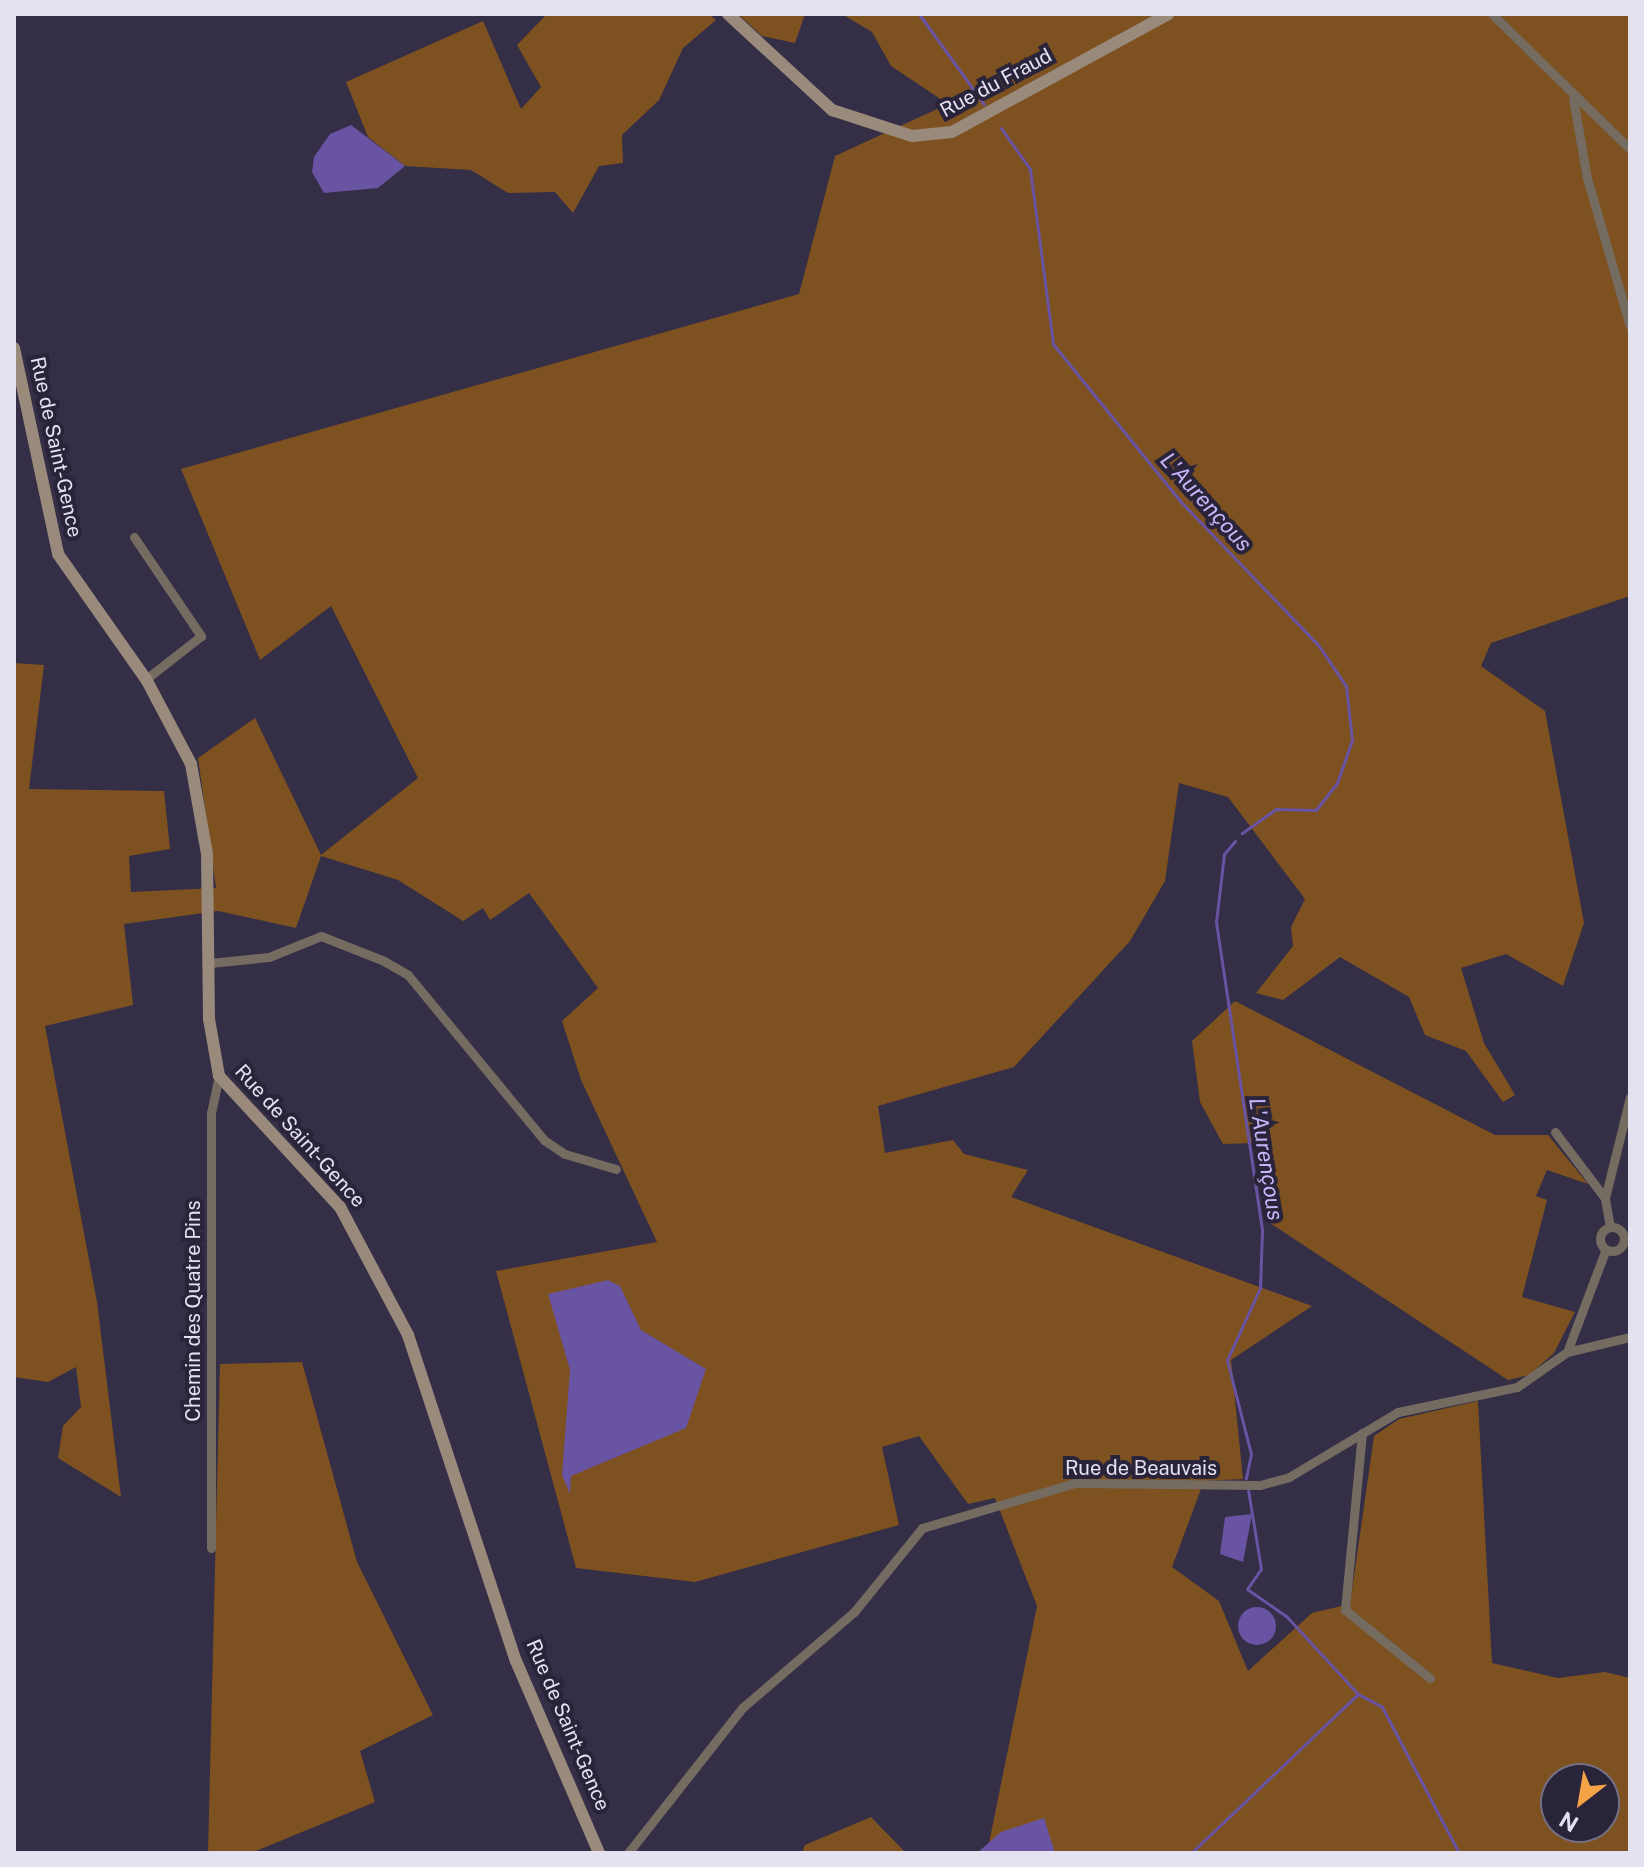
<!DOCTYPE html>
<html>
<head>
<meta charset="utf-8">
<style>
  body { margin:0 }
  #map { position:relative; width:1644px; height:1867px; overflow:hidden; background:#342e46; font-family:"Public Sans",sans-serif }
  div>[style] { position:absolute }
  .green>* { inset:0; background:#7e5120 }
  .water>* { inset:0; background:#6953a3 }
  .round { border-radius:50% }
  .stream>* { height:3px; margin:-1.5px; padding:0 1.5px; transform-origin:1.5px; border-radius:1.5px; background:#6953a3 }
  .street>* { height:9px; margin:-4.5px; padding:0 4.5px; transform-origin:4.5px; border-radius:4.5px; background:#746b61 }
  .street>.ring { margin:-4.5px; padding:0; box-sizing:content-box; background:none; border:9px solid #746b61; border-radius:50% }
  .secondary>* { height:12px; margin:-6px; padding:0 6px; transform-origin:6px; border-radius:6px; background:#998a7b }
  span { translate:-50% -50%; white-space:nowrap; text-align:center; line-height:1.15; -webkit-text-stroke:8px #2a243b; paint-order:stroke }
  .street-label { font-size:20px; color:#e4e1f0 }
  .water-label { font-size:22px; color:#c5b6f9; font-style:italic }
  .frame { position:absolute; inset:0; border:16px solid #e4e1f0; pointer-events:none }
  .north { position:absolute; left:1540px; top:1763px; width:80px; height:80px; box-sizing:border-box; background:#2a243b; border:2px solid #747083; border-radius:50%; rotate:211deg; font-size:22px; font-weight:700; line-height:32px; text-align:center; color:#e4e1f0 }
  .north::after { content:''; display:block; margin:auto; width:28px; height:36px; background:#f6a247; clip-path:polygon(50% 0,100% 100%,50% 72%,0 100%) }
</style>
</head>
<body>
<div id="map">
  <div class="green">
    <div style="clip-path:polygon(547px 14px,709px 14px,716px 20px,683px 48px,659px 100px,622px 135px,623px 163px,599px 166px,573px 213px,555px 192px,508px 193px,471px 170px,405px 166px,368px 137px,346px 82px,483px 21px,521px 109px,541px 87px,517px 45px)"></div>
    <div style="clip-path:polygon(738px 14px,805px 14px,795px 43px,762px 36px)"></div>
    <div style="clip-path:polygon(evenodd,842px 14px,1630px 14px,1630px 596px,1491px 643px,1481px 666px,1545px 711px,1584px 923px,1563px 986px,1506px 954px,1461px 968px,1484px 1043px,1515px 1095px,1503px 1102px,1466px 1051px,1425px 1035px,1409px 997px,1340px 957px,1283px 1000px,1256px 993px,1293px 946px,1291px 927px,1305px 899px,1228px 797px,1179px 783px,1165px 881px,1130px 941px,1014px 1067px,878px 1106px,885px 1153px,953px 1140px,964px 1154px,1028px 1170px,1011px 1197px,1312px 1306px,1231px 1360px,1243px 1479px,1204px 1481px,1172px 1567px,1219px 1601px,1248px 1671px,1312px 1613px,1350px 1604px,1374px 1436px,1399px 1419px,1478px 1401px,1492px 1663px,1558px 1678px,1605px 1672px,1630px 1678px,1630px 1853px,987px 1853px,1037px 1606px,995px 1498px,968px 1504px,919px 1436px,882px 1447px,899px 1525px,695px 1582px,576px 1568px,496px 1271px,657px 1242px,581px 1080px,562px 1021px,598px 988px,529px 893px,490px 920px,483px 908px,463px 921px,398px 880px,321px 856px,296px 928px,218px 911px,124px 924px,133px 1005px,45px 1026px,97px 1302px,121px 1497px,58px 1458px,63px 1426px,81px 1407px,76px 1367px,48px 1382px,14px 1377px,14px 663px,44px 665px,29px 789px,164px 791px,170px 849px,129px 856px,131px 892px,216px 888px,198px 758px,255px 718px,321px 855px,418px 778px,331px 606px,260px 660px,181px 469px,799px 294px,835px 156px,948px 104px,891px 66px,872px 32px,842px 14px,1556px 1779px,1604px 1779px,1604px 1827px,1556px 1827px,1556px 1779px)"></div>
    <div style="clip-path:polygon(1235px 1001px,1495px 1135px,1548px 1135px,1588px 1184px,1547px 1170px,1536px 1196px,1547px 1200px,1522px 1297px,1575px 1312px,1554px 1353px,1529px 1375px,1508px 1380px,1267px 1221px,1254px 1143px,1223px 1144px,1200px 1102px,1192px 1041px)"></div>
    <div style="clip-path:polygon(302px 1362px,357px 1562px,433px 1715px,360px 1751px,375px 1802px,251px 1853px,208px 1853px,220px 1364px)"></div>
    <div style="clip-path:polygon(871px 1817px,906px 1853px,802px 1853px,805px 1845px)"></div>
  </div>
  <div class="water">
    <div style="clip-path:polygon(351px 125px,405px 166px,378px 188px,324px 193px,312px 172px,314px 157px,330px 134px)"></div>
    <div style="clip-path:polygon(608px 1280px,620px 1286px,641px 1330px,706px 1369px,686px 1428px,571px 1476px,570px 1494px,562px 1475px,570px 1370px,548px 1294px)"></div>
    <div style="clip-path:polygon(1252px 1514px,1243px 1562px,1220px 1554px,1225px 1517px)"></div>
    <div class="round" style="left:1238px;top:1607px;width:38px;height:38px"></div>
    <div style="clip-path:polygon(1044px 1818px,1055px 1853px,977px 1853px,1001px 1832px)"></div>
  </div>
  <div class="stream">
    <div style="left:919px;top:14px;width:111px;rotate:54.2deg"></div>
    <div style="left:1001px;top:128px;width:50px;rotate:54.7deg"></div>
    <div style="left:1030px;top:169px;width:177px;rotate:82.5deg"></div>
    <div style="left:1053px;top:344px;width:203px;rotate:51deg"></div>
    <div style="left:1181px;top:502px;width:199px;rotate:46.2deg"></div>
    <div style="left:1319px;top:646px;width:48px;rotate:56deg"></div>
    <div style="left:1346px;top:686px;width:54px;rotate:83.7deg"></div>
    <div style="left:1352px;top:740px;width:46px;rotate:109.2deg"></div>
    <div style="left:1337px;top:783px;width:34px;rotate:128deg"></div>
    <div style="left:1316px;top:810px;width:40px;rotate:-178.6deg"></div>
    <div style="left:1276px;top:809px;width:42px;rotate:144.8deg"></div>
    <div style="left:1235px;top:841px;width:17px;rotate:130deg"></div>
    <div style="left:1224px;top:854px;width:68px;rotate:96.7deg"></div>
    <div style="left:1216px;top:922px;width:312px;rotate:81.5deg"></div>
    <div style="left:1262px;top:1231px;width:57px;rotate:92deg"></div>
    <div style="left:1260px;top:1288px;width:79px;rotate:114.6deg"></div>
    <div style="left:1227px;top:1360px;width:97px;rotate:75.7deg"></div>
    <div style="left:1251px;top:1454px;width:25px;rotate:102deg"></div>
    <div style="left:1358px;top:1694px;width:27px;rotate:28deg"></div>
    <div style="left:1382px;top:1707px;width:165px;rotate:62.2deg"></div>
    <div style="left:1191px;top:1853px;width:231px;rotate:-43.6deg"></div>
    <div style="left:1358px;top:1694px;width:106px;rotate:-132.7deg"></div>
    <div style="left:1286px;top:1616px;width:47px;rotate:-145.3deg"></div>
    <div style="left:1247px;top:1589px;width:24px;rotate:-55deg"></div>
    <div style="left:1261px;top:1569px;width:80px;rotate:-99.3deg"></div>
  </div>
  <div class="street">
    <div style="left:1492px;top:14px;width:193px;rotate:44.4deg"></div>
    <div style="left:1573px;top:98px;width:81px;rotate:80.1deg"></div>
    <div style="left:1587px;top:178px;width:154px;rotate:73.8deg"></div>
    <div style="left:134px;top:537px;width:120px;rotate:55.9deg"></div>
    <div style="left:201px;top:636px;width:70px;rotate:142deg"></div>
    <div style="left:210px;top:963px;width:59px;rotate:-5.8deg"></div>
    <div style="left:269px;top:957px;width:56px;rotate:-22deg"></div>
    <div style="left:321px;top:936px;width:68px;rotate:21.6deg"></div>
    <div style="left:384px;top:961px;width:28px;rotate:30deg"></div>
    <div style="left:408px;top:975px;width:214px;rotate:50.5deg"></div>
    <div style="left:544px;top:1140px;width:25px;rotate:34deg"></div>
    <div style="left:565px;top:1154px;width:53px;rotate:16.4deg"></div>
    <div style="left:1555px;top:1132px;width:83px;rotate:52.9deg"></div>
    <div style="left:1610px;top:1227px;width:29px;rotate:-100deg"></div>
    <div style="left:1605px;top:1198px;width:104px;rotate:-76.1deg"></div>
    <div class="ring" style="left:1600px;top:1227px;width:15px;height:15px"></div>
    <div style="left:1567px;top:1352px;width:65px;rotate:-13.4deg"></div>
    <div style="left:1362px;top:1433px;width:178px;rotate:95.5deg"></div>
    <div style="left:1345px;top:1610px;width:109px;rotate:38.7deg"></div>
    <div style="left:211px;top:1548px;width:435px;rotate:-90deg"></div>
    <div style="left:211px;top:1113px;width:38px;rotate:-78deg"></div>
    <div style="left:628px;top:1853px;width:184px;rotate:-51.8deg"></div>
    <div style="left:742px;top:1708px;width:148px;rotate:-40.6deg"></div>
    <div style="left:854px;top:1612px;width:108px;rotate:-51deg"></div>
    <div style="left:922px;top:1528px;width:159px;rotate:-16.4deg"></div>
    <div style="left:1075px;top:1483px;width:185px;rotate:0.6deg"></div>
    <div style="left:1260px;top:1485px;width:30px;rotate:-15deg"></div>
    <div style="left:1289px;top:1477px;width:127px;rotate:-30.8deg"></div>
    <div style="left:1398px;top:1412px;width:122px;rotate:-11.9deg"></div>
    <div style="left:1517px;top:1387px;width:61px;rotate:-35deg"></div>
    <div style="left:1567px;top:1352px;width:110px;rotate:-69.3deg"></div>
  </div>
  <div class="secondary">
    <div style="left:728px;top:14px;width:142px;rotate:42.7deg"></div>
    <div style="left:832px;top:110px;width:84px;rotate:18deg"></div>
    <div style="left:912px;top:136px;width:40px;rotate:-5.7deg"></div>
    <div style="left:952px;top:132px;width:246px;rotate:-28.6deg"></div>
    <div style="left:14px;top:348px;width:211px;rotate:77.9deg"></div>
    <div style="left:58px;top:554px;width:153px;rotate:54.9deg"></div>
    <div style="left:146px;top:679px;width:96px;rotate:62.1deg"></div>
    <div style="left:191px;top:764px;width:91px;rotate:79.9deg"></div>
    <div style="left:207px;top:854px;width:165px;rotate:89.3deg"></div>
    <div style="left:209px;top:1019px;width:58px;rotate:80deg"></div>
    <div style="left:219px;top:1076px;width:178px;rotate:47.3deg"></div>
    <div style="left:340px;top:1207px;width:145px;rotate:62deg"></div>
    <div style="left:408px;top:1335px;width:343px;rotate:71.7deg"></div>
    <div style="left:516px;top:1661px;width:209px;rotate:66.6deg"></div>
  </div>
  <div class="street-label">
    <span style="left:996px;top:83px;rotate:-28deg">Rue du Fraud</span>
    <span style="left:56px;top:447px;rotate:78deg">Rue de Saint-Gence</span>
    <span style="left:300px;top:1136px;rotate:48deg">Rue de Saint-Gence</span>
    <span style="left:193px;top:1311px;rotate:-90deg">Chemin des Quatre Pins</span>
    <span style="left:1141px;top:1468px">Rue de Beauvais</span>
    <span style="left:568px;top:1725px;rotate:67deg">Rue de Saint-Gence</span>
  </div>
  <div class="water-label">
    <span style="left:1206px;top:502px;rotate:48deg">L'Aurençous</span>
    <span style="left:1266px;top:1159px;rotate:81deg">L'Aurençous</span>
  </div>
  <div class="frame"></div>
  <div class="north">N</div>
</div>
</body>
</html>
